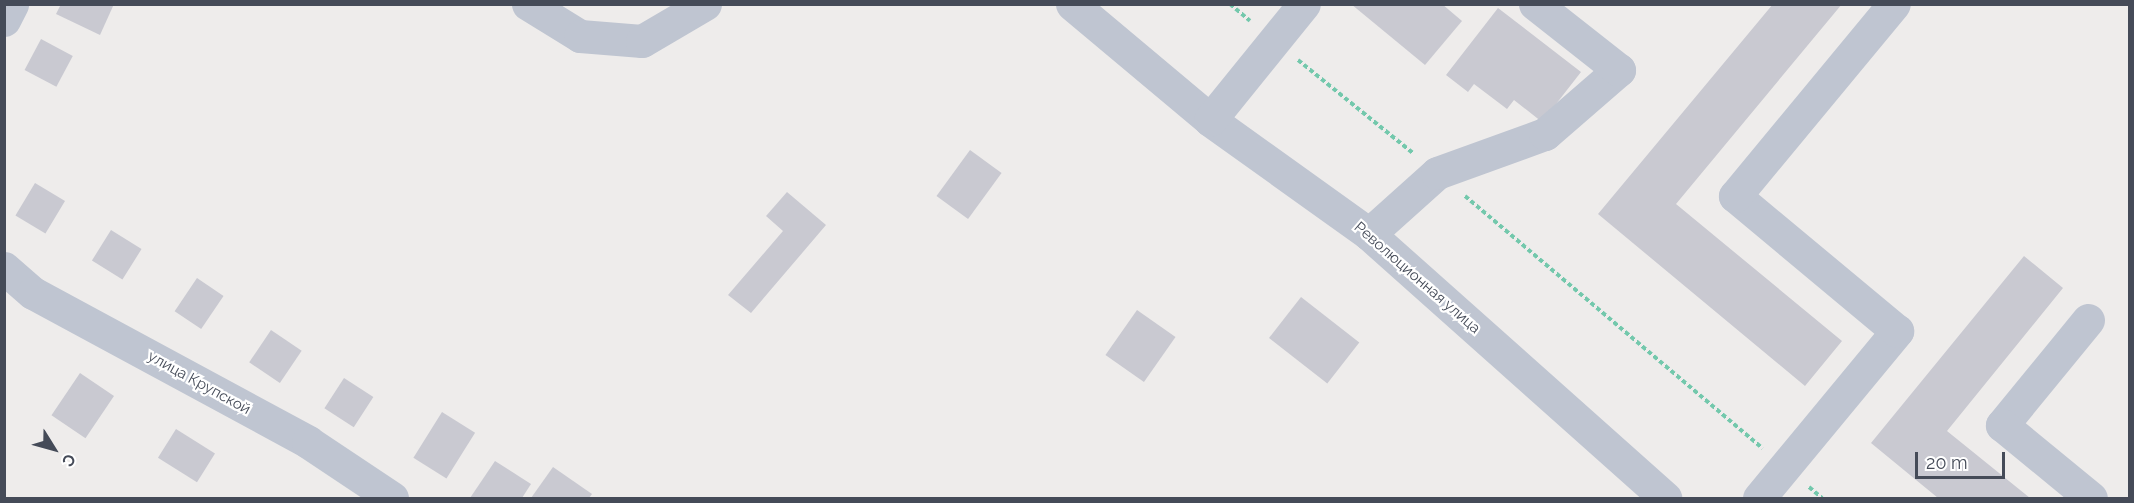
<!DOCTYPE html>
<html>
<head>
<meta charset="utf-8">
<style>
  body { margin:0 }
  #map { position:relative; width:2134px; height:503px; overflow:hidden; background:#eeeceb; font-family:Raleway,sans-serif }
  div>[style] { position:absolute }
  .building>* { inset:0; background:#c9c9d1; transform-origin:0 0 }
  .path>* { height:4px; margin-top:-2px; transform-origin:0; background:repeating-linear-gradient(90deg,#73c8ac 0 4.5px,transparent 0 7.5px) }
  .minor>* { height:33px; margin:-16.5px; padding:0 16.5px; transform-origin:16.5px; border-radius:16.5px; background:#bfc5d1 }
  span { translate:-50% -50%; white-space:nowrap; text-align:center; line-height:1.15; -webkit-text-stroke:4.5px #fff; paint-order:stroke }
  .street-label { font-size:15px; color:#454b58 }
  .frame { position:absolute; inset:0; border:6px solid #454b58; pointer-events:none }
  .north { position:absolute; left:24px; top:419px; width:60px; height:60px; -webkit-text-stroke:4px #fff; paint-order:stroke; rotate:127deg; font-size:16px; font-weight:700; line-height:24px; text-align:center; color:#454b58 }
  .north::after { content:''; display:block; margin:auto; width:21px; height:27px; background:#454b58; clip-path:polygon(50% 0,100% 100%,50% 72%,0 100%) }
  .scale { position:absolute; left:1915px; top:452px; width:90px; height:27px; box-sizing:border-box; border:3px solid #454b58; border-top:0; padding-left:8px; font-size:18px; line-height:21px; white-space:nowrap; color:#454b58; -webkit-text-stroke:4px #fff; paint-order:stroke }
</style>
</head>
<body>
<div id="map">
  <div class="building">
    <div style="clip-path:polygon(61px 4px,114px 4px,100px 35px,56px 14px)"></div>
    <div style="clip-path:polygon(1351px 4px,1442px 4px,1462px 21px,1425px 65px)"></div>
    <div style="clip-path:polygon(1773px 4px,1842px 4px,1676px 204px,1842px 341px,1805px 386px,1598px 214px)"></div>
    <div style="clip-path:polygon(1498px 8px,1581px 72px,1542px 122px,1514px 100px,1507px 109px,1474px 84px,1468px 92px,1446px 75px)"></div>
    <div style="left:41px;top:39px;width:36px;height:35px;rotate:28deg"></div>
    <div style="left:970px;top:150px;width:39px;height:57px;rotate:36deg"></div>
    <div style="left:35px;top:183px;width:35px;height:38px;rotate:31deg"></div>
    <div style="clip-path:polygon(787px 192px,826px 225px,751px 313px,728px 295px,783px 231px,766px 216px)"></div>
    <div style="left:111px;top:230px;width:36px;height:36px;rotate:32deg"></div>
    <div style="clip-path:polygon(2024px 256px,2063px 288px,1947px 431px,2030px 498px,1938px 498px,1871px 443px)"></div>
    <div style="left:197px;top:278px;width:32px;height:40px;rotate:34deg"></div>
    <div style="left:1301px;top:297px;width:74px;height:52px;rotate:38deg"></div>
    <div style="left:1137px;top:310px;width:47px;height:55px;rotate:35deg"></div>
    <div style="left:271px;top:330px;width:37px;height:39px;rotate:34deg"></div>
    <div style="left:80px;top:373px;width:41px;height:51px;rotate:34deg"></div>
    <div style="left:344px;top:378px;width:35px;height:36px;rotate:33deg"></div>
    <div style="left:442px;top:412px;width:39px;height:54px;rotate:32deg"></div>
    <div style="left:176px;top:429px;width:46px;height:34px;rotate:32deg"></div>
    <div style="clip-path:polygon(495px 461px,531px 484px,522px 498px,470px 498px)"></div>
    <div style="clip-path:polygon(553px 467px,592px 494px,589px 498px,531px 498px)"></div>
  </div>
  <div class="path">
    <div style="left:1230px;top:4px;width:26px;rotate:40deg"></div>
    <div style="left:1298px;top:60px;width:148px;rotate:39deg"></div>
    <div style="left:1465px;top:196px;width:390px;rotate:40.3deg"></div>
    <div style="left:1809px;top:487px;width:17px;rotate:40deg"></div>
  </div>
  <div class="minor">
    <div style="left:528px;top:4px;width:61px;rotate:31.6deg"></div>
    <div style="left:580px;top:36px;width:62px;rotate:4.6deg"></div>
    <div style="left:642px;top:41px;width:73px;rotate:-30.4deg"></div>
    <div style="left:1072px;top:4px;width:180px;rotate:40deg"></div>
    <div style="left:1210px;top:120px;width:196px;rotate:35.6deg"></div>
    <div style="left:1369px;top:234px;width:397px;rotate:41.7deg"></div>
    <div style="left:4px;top:20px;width:18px;rotate:-63deg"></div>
    <div style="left:1210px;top:120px;width:149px;rotate:-51deg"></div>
    <div style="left:1369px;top:234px;width:91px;rotate:-41.9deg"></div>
    <div style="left:1437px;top:173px;width:115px;rotate:-19.9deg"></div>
    <div style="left:1545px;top:134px;width:98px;rotate:-40.9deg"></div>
    <div style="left:1619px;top:70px;width:107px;rotate:-141.8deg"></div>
    <div style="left:4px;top:268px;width:38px;rotate:41deg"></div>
    <div style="left:33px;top:293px;width:313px;rotate:28.4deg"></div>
    <div style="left:308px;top:442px;width:101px;rotate:33.7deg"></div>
    <div style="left:2088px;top:320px;width:136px;rotate:129.3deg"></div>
    <div style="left:2002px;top:425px;width:115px;rotate:39.4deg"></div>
    <div style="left:1759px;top:498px;width:217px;rotate:-50.4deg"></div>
    <div style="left:1897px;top:331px;width:211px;rotate:-140.2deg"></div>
    <div style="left:1735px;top:196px;width:249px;rotate:-50.4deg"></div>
  </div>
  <div class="street-label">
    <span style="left:1417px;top:278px;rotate:41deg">Революционная улица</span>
    <span style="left:199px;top:383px;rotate:29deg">улица Крупской</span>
  </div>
  <div class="frame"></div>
  <div class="north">С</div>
  <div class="scale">20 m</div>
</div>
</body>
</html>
